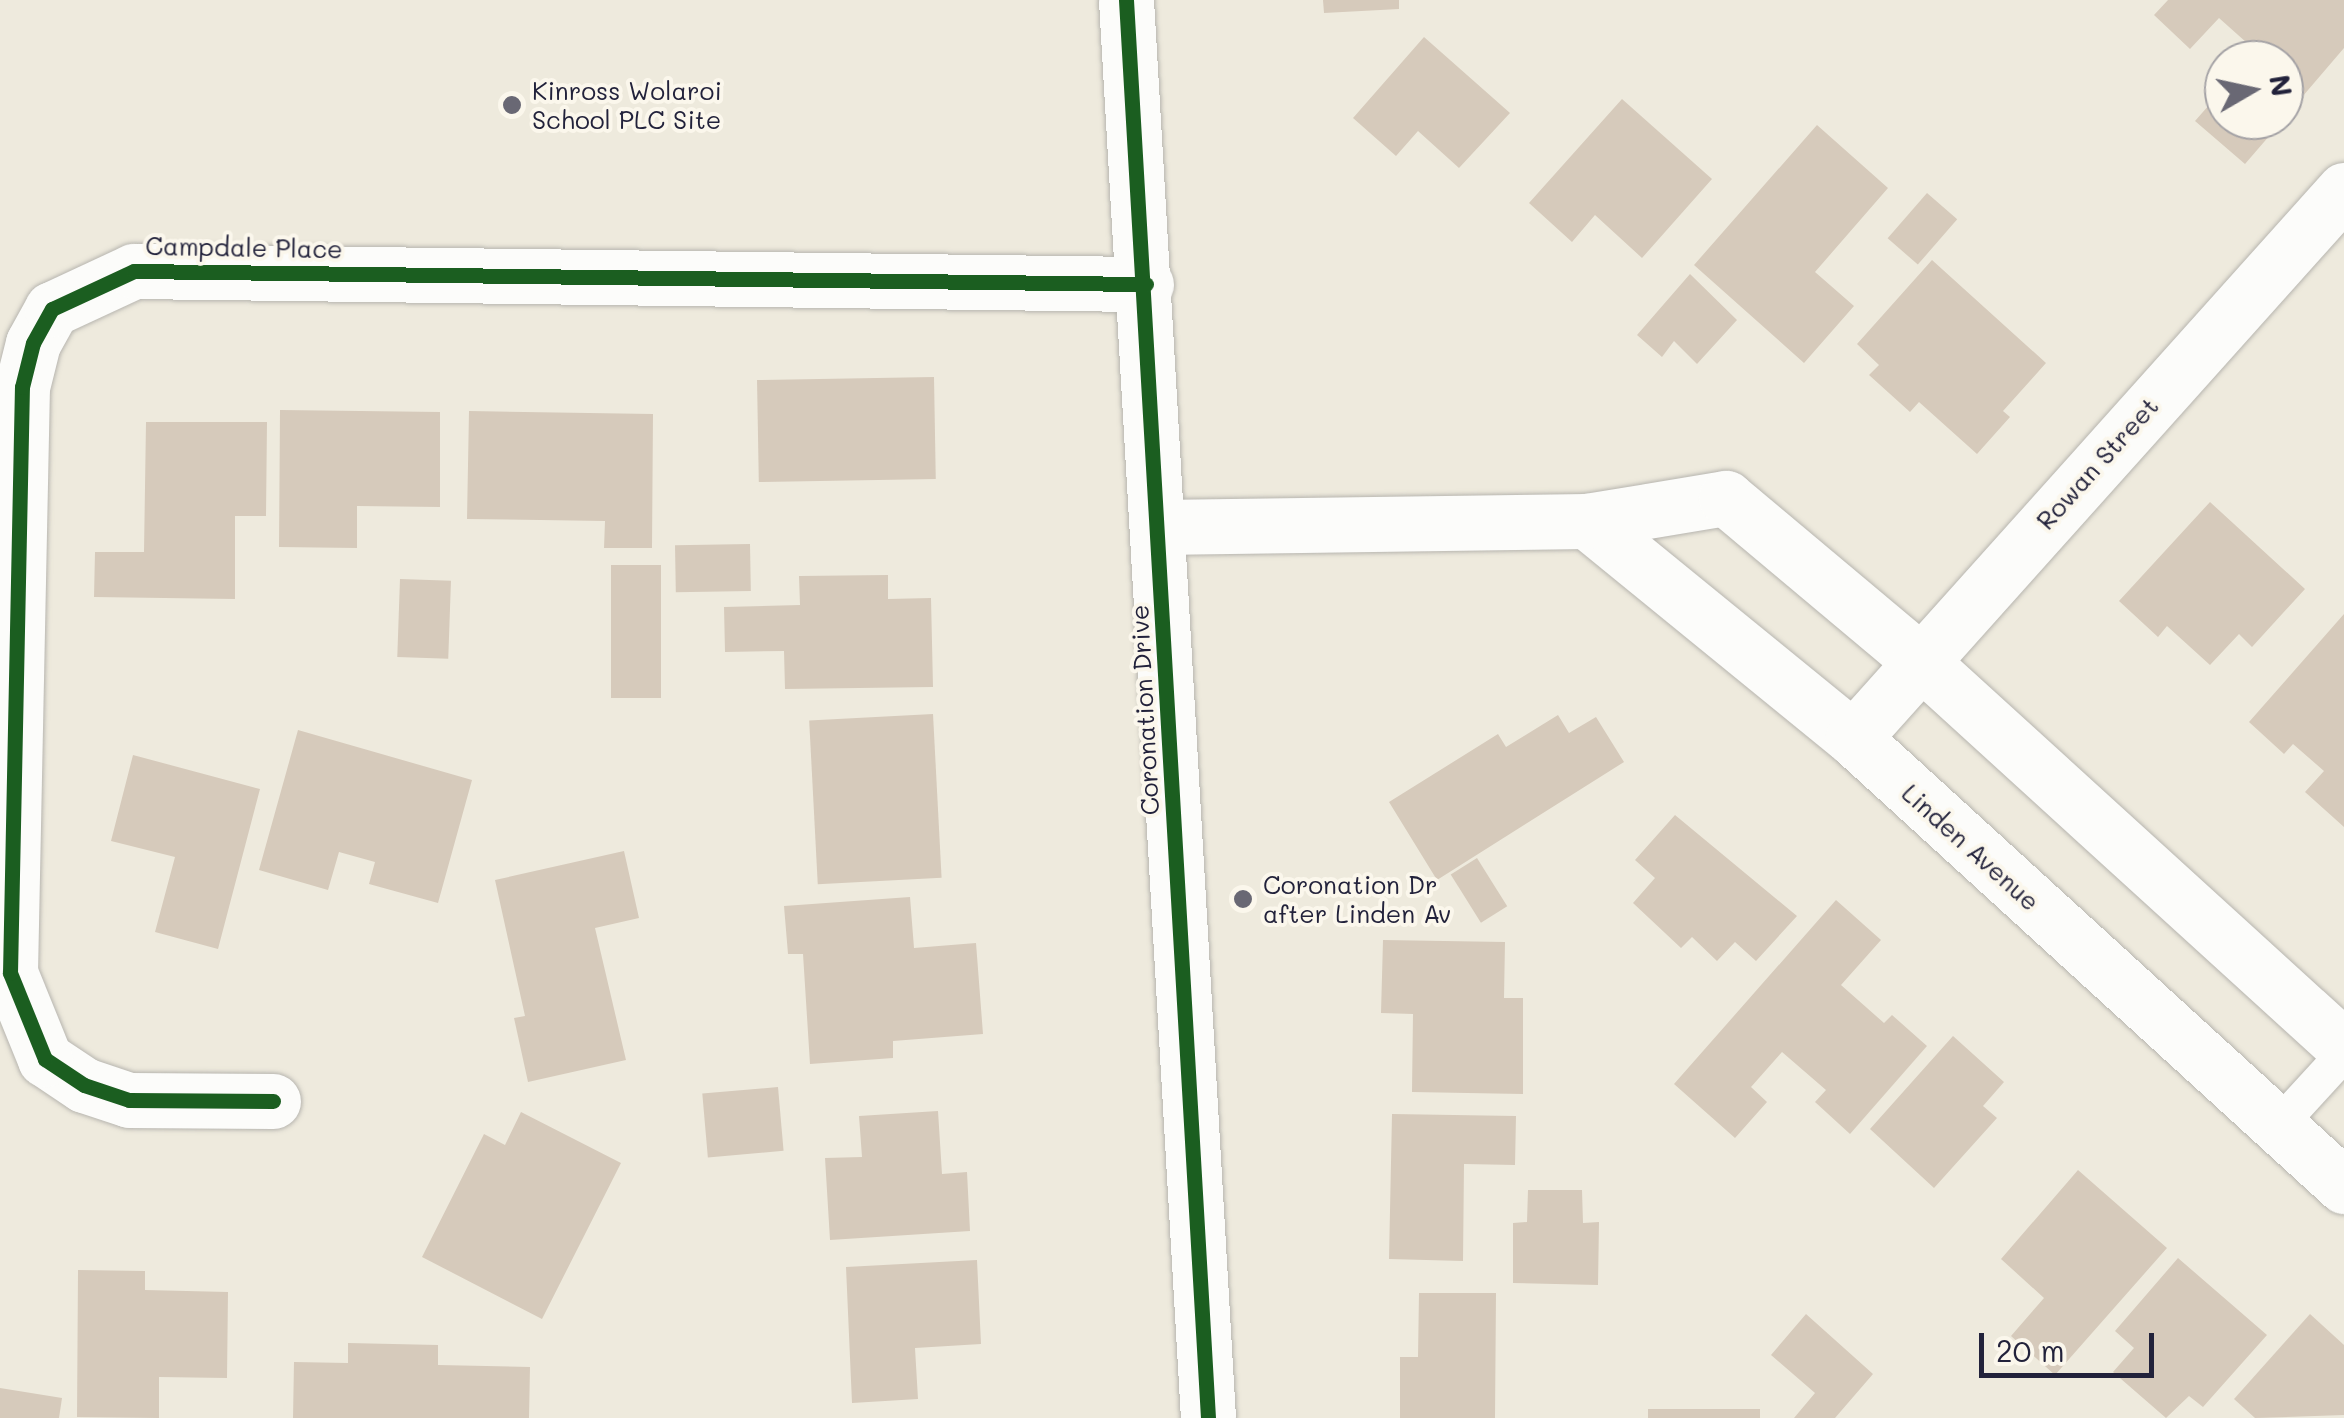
<!DOCTYPE html>
<html>
<head>
<meta charset="utf-8">
<style>
  body { margin:0 }
  #map { position:relative; width:2344px; height:1418px; overflow:hidden; background:#eeeadd; font-family:Mali,sans-serif }
  div>[style] { position:absolute }
  .building>* { inset:0; background:#d6cabb; transform-origin:0 0 }
  .roads { filter:drop-shadow(0 0 2px #b7b5af) drop-shadow(0 0 2px #b7b5af) }
  .service>* { height:35px; margin:-17.5px; padding:0 17.5px; transform-origin:17.5px; border-radius:17.5px; background:#fcfcfa }
  .minor>* { height:55px; margin:-27.5px; padding:0 27.5px; transform-origin:27.5px; border-radius:27.5px; background:#fcfcfa }
  .secondary>* { height:55px; margin:-27.5px; padding:0 27.5px; transform-origin:27.5px; border-radius:27.5px; background:#fcfcfa }
  .cycleway>* { height:15px; margin:-7.5px; padding:0 7.5px; transform-origin:7.5px; border-radius:7.5px; background:#1b5e20 }
  .dots>* { width:28px; height:28px; translate:-50% -50%; box-sizing:border-box; border:5px solid #fbf7ec; border-radius:50% }
  span { translate:-50% -50%; white-space:nowrap; text-align:center; line-height:1.15; -webkit-text-stroke:8px #fbf7ec; paint-order:stroke }
  .poi-label { font-size:25px; color:#22223b }
  .left { translate:0 -50%; text-align:left }
  .street-label { font-size:25px; color:#22223b }
  .north { position:absolute; left:2204px; top:40px; width:100px; height:100px; box-sizing:border-box; background:#fbf7ec; border:2px solid #a4a2a5; border-radius:50%; rotate:81deg; font-size:28px; font-weight:700; line-height:40px; text-align:center; color:#22223b }
  .north::after { content:''; display:block; margin:auto; width:35px; height:45px; background:#696874; clip-path:polygon(50% 0,100% 100%,50% 72%,0 100%) }
  .scale { position:absolute; left:1979px; top:1333px; width:175px; height:45px; box-sizing:border-box; border:5px solid #22223b; border-top:0; padding-left:12px; font-size:30px; line-height:35px; white-space:nowrap; color:#22223b; -webkit-text-stroke:8px #fbf7ec; paint-order:stroke }
</style>
</head>
<body>
<div id="map">
  <div class="building">
    <div style="clip-path:polygon(1323px 0,1399px 0,1399px 9px,1324px 13px)"></div>
    <div style="clip-path:polygon(2168px 0,2344px 0,2344px 48px,2284px 118px,2284px 60px,2248px 60px,2256px 51px,2219px 18px,2190px 49px,2154px 15px)"></div>
    <div style="clip-path:polygon(1424px 37px,1510px 113px,1459px 168px,1418px 131px,1396px 156px,1353px 118px)"></div>
    <div style="clip-path:polygon(2224px 88px,2224px 120px,2283px 120px,2245px 164px,2195px 121px)"></div>
    <div style="clip-path:polygon(1622px 99px,1712px 179px,1642px 258px,1595px 215px,1572px 242px,1529px 203px)"></div>
    <div style="clip-path:polygon(1817px 125px,1888px 188px,1815px 272px,1854px 306px,1804px 363px,1694px 265px)"></div>
    <div style="left:1927px;top:193px;width:40px;height:60px;rotate:41deg"></div>
    <div style="clip-path:polygon(1932px 260px,2046px 363px,2003px 411px,2010px 417px,1977px 454px,1919px 402px,1910px 412px,1869px 375px,1879px 365px,1857px 344px)"></div>
    <div style="clip-path:polygon(1690px 274px,1737px 320px,1697px 364px,1674px 341px,1662px 357px,1637px 335px)"></div>
    <div style="left:934px;top:377px;width:102px;height:177px;rotate:89deg"></div>
    <div style="clip-path:polygon(280px 410px,440px 412px,440px 507px,357px 506px,357px 548px,279px 547px)"></div>
    <div style="clip-path:polygon(469px 411px,653px 414px,652px 548px,604px 548px,605px 521px,467px 519px)"></div>
    <div style="clip-path:polygon(146px 422px,267px 422px,266px 516px,235px 516px,235px 599px,94px 597px,95px 552px,144px 552px)"></div>
    <div style="clip-path:polygon(2210px 502px,2305px 589px,2252px 647px,2239px 634px,2210px 665px,2167px 626px,2158px 637px,2119px 601px)"></div>
    <div style="left:750px;top:544px;width:47px;height:75px;rotate:89deg"></div>
    <div style="left:611px;top:565px;width:50px;height:133px"></div>
    <div style="clip-path:polygon(888px 575px,888px 599px,931px 598px,933px 687px,785px 689px,784px 651px,725px 652px,724px 607px,800px 605px,799px 576px)"></div>
    <div style="left:400px;top:579px;width:51px;height:78px;rotate:2deg"></div>
    <div style="clip-path:polygon(2344px 614px,2344px 827px,2305px 792px,2324px 771px,2293px 744px,2284px 754px,2249px 722px)"></div>
    <div style="left:933px;top:714px;width:164px;height:124px;rotate:87deg"></div>
    <div style="clip-path:polygon(1558px 715px,1569px 733px,1596px 717px,1624px 762px,1437px 880px,1389px 802px,1498px 734px,1506px 747px)"></div>
    <div style="clip-path:polygon(298px 730px,472px 780px,438px 903px,369px 884px,375px 862px,339px 852px,328px 890px,259px 870px)"></div>
    <div style="clip-path:polygon(133px 755px,260px 789px,218px 949px,155px 932px,175px 857px,111px 841px)"></div>
    <div style="clip-path:polygon(1675px 815px,1797px 916px,1756px 961px,1735px 942px,1717px 961px,1692px 937px,1681px 948px,1633px 903px,1655px 878px,1635px 860px)"></div>
    <div style="clip-path:polygon(624px 851px,639px 918px,595px 928px,626px 1060px,528px 1082px,514px 1018px,525px 1016px,495px 880px)"></div>
    <div style="left:1477px;top:858px;width:57px;height:31px;rotate:58deg"></div>
    <div style="clip-path:polygon(910px 897px,914px 948px,976px 943px,983px 1034px,893px 1041px,893px 1058px,810px 1064px,803px 954px,788px 954px,784px 906px)"></div>
    <div style="clip-path:polygon(1836px 900px,1881px 940px,1841px 985px,1884px 1023px,1892px 1015px,1927px 1046px,1850px 1134px,1815px 1102px,1826px 1090px,1782px 1052px,1751px 1087px,1767px 1102px,1735px 1138px,1674px 1084px)"></div>
    <div style="clip-path:polygon(1383px 940px,1505px 942px,1504px 998px,1523px 998px,1523px 1094px,1412px 1092px,1413px 1014px,1381px 1013px)"></div>
    <div style="clip-path:polygon(1953px 1036px,2004px 1082px,1983px 1106px,1997px 1118px,1934px 1188px,1870px 1129px)"></div>
    <div style="left:778px;top:1087px;width:64px;height:76px;rotate:85deg"></div>
    <div style="clip-path:polygon(938px 1111px,942px 1174px,967px 1172px,970px 1231px,830px 1240px,825px 1158px,862px 1157px,859px 1116px)"></div>
    <div style="clip-path:polygon(521px 1112px,621px 1163px,542px 1319px,422px 1257px,484px 1134px,505px 1145px)"></div>
    <div style="clip-path:polygon(1392px 1114px,1516px 1116px,1515px 1165px,1464px 1164px,1463px 1261px,1389px 1259px)"></div>
    <div style="clip-path:polygon(2078px 1170px,2167px 1248px,2055px 1375px,2011px 1336px,2044px 1298px,2001px 1259px)"></div>
    <div style="clip-path:polygon(1528px 1190px,1582px 1190px,1583px 1223px,1599px 1222px,1598px 1285px,1513px 1283px,1513px 1223px,1527px 1222px)"></div>
    <div style="clip-path:polygon(2178px 1258px,2267px 1335px,2203px 1407px,2189px 1396px,2166px 1418px,2113px 1372px,2134px 1348px,2115px 1331px)"></div>
    <div style="clip-path:polygon(977px 1260px,981px 1344px,915px 1348px,918px 1399px,852px 1403px,846px 1267px)"></div>
    <div style="clip-path:polygon(78px 1270px,145px 1271px,145px 1290px,228px 1292px,227px 1378px,159px 1377px,159px 1418px,77px 1417px)"></div>
    <div style="clip-path:polygon(1419px 1293px,1496px 1293px,1495px 1418px,1400px 1418px,1400px 1357px,1418px 1357px)"></div>
    <div style="clip-path:polygon(1806px 1314px,1873px 1374px,1835px 1418px,1794px 1418px,1815px 1393px,1771px 1355px)"></div>
    <div style="clip-path:polygon(2310px 1314px,2344px 1345px,2344px 1415px,2255px 1418px,2234px 1399px)"></div>
    <div style="clip-path:polygon(348px 1343px,438px 1345px,438px 1365px,530px 1367px,529px 1418px,293px 1418px,294px 1362px,348px 1363px)"></div>
    <div style="clip-path:polygon(0 1388px,62px 1398px,59px 1418px,0 1418px)"></div>
    <div style="left:1648px;top:1409px;width:112px;height:9px"></div>
  </div>
  <div class="roads">
    <div class="service">
      <div style="left:2277px;top:1126px;width:99px;rotate:-47.5deg"></div>
    </div>
    <div class="minor">
      <div style="left:1587px;top:521px;width:343px;rotate:39.2deg"></div>
      <div style="left:1853px;top:738px;width:665px;rotate:42.38deg"></div>
      <div style="left:1159px;top:527px;width:428px;rotate:-0.8deg"></div>
      <div style="left:1587px;top:521px;width:141px;rotate:-9.4deg"></div>
      <div style="left:1726px;top:498px;width:252px;rotate:40deg"></div>
      <div style="left:1919px;top:660px;width:575px;rotate:42.32deg"></div>
      <div style="left:1853px;top:738px;width:736px;rotate:-48.14deg"></div>
      <div style="left:273px;top:1101px;width:144px;rotate:-179.6deg"></div>
      <div style="left:129px;top:1100px;width:47px;rotate:-161.6deg"></div>
      <div style="left:84px;top:1085px;width:47px;rotate:-146.3deg"></div>
      <div style="left:45px;top:1059px;width:93px;rotate:-112.1deg"></div>
      <div style="left:10px;top:973px;width:586px;rotate:-88.83deg"></div>
      <div style="left:22px;top:387px;width:45px;rotate:-76deg"></div>
      <div style="left:33px;top:343px;width:39px;rotate:-61deg"></div>
      <div style="left:52px;top:309px;width:90px;rotate:-24.9deg"></div>
      <div style="left:134px;top:271px;width:1012px;rotate:0.74deg"></div>
    </div>
    <div class="secondary">
      <div style="left:1126px;top:0;width:1420px;rotate:86.69deg"></div>
    </div>
  </div>
  <div class="cycleway">
    <div style="left:1126px;top:0;width:1420px;rotate:86.69deg"></div>
    <div style="left:273px;top:1101px;width:144px;rotate:-179.6deg"></div>
    <div style="left:129px;top:1100px;width:47px;rotate:-161.6deg"></div>
    <div style="left:84px;top:1085px;width:47px;rotate:-146.3deg"></div>
    <div style="left:45px;top:1059px;width:93px;rotate:-112.1deg"></div>
    <div style="left:10px;top:973px;width:586px;rotate:-88.83deg"></div>
    <div style="left:22px;top:387px;width:45px;rotate:-76deg"></div>
    <div style="left:33px;top:343px;width:39px;rotate:-61deg"></div>
    <div style="left:52px;top:309px;width:90px;rotate:-24.9deg"></div>
    <div style="left:134px;top:271px;width:1012px;rotate:0.74deg"></div>
  </div>
  <div class="dots">
    <div style="left:512px;top:105px;background:#696874"></div>
    <div style="left:1243px;top:899px;background:#696874"></div>
  </div>
  <div class="poi-label">
    <span class="left" style="left:532px;top:105px">Kinross Wolaroi<br>School PLC Site</span>
    <span class="left" style="left:1263px;top:899px">Coronation Dr<br>after Linden Av</span>
  </div>
  <div class="street-label">
    <span style="left:244px;top:247px;rotate:1deg">Campdale Place</span>
    <span style="left:2097px;top:463px;rotate:-48deg">Rowan Street</span>
    <span style="left:1144px;top:710px;rotate:-93deg">Coronation Drive</span>
    <span style="left:1971px;top:847px;rotate:42deg">Linden Avenue</span>
  </div>
  <div class="north">N</div>
  <div class="scale">20 m</div>
</div>
</body>
</html>
